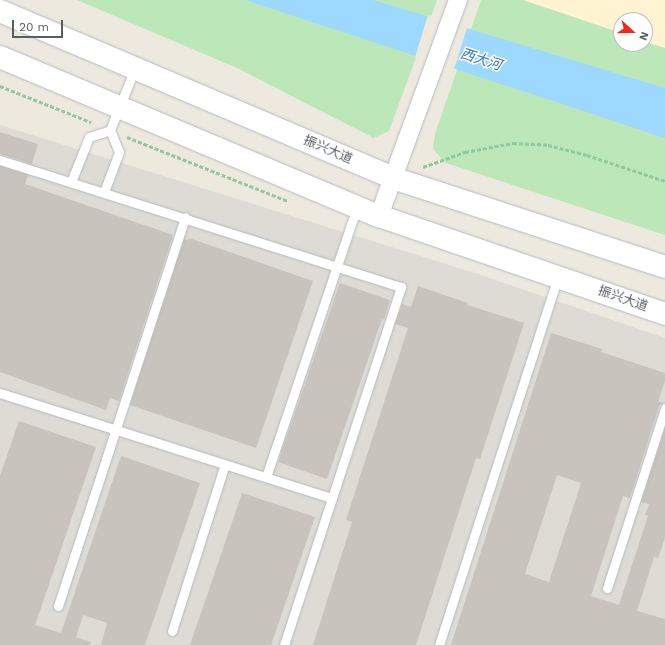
<!DOCTYPE html>
<html>
<head>
<meta charset="utf-8">
<style>
  body { margin:0 }
  #map { position:relative; width:665px; height:645px; overflow:hidden; background:#ede9df; font-family:"Work Sans","Noto Sans SC",sans-serif }
  div>[style] { position:absolute }
  .commercial>* { inset:0; background:#fff3d2 }
  .industrial>* { inset:0; background:#dddbd4 }
  .green>* { inset:0; background:#bbe7b9 }
  .water>* { inset:0; background:#9dd8ff }
  .pier>* { inset:0; background:#ede9df; transform-origin:0 0 }
  .building>* { inset:0; background:#c8c3bc }
  .path>* { height:2.5px; margin-top:-1.25px; transform-origin:0; background:repeating-linear-gradient(90deg,#92c89f 0 4px,transparent 0 6px) }
  .roads { filter:drop-shadow(0 0 1px #b5b8bd) drop-shadow(0 0 1px #b5b8bd) }
  .lane>* { height:9px; margin:-4.5px; padding:0 4.5px; transform-origin:4.5px; border-radius:4.5px; background:#fff }
  .street>* { height:18px; margin:-9px; padding:0 9px; transform-origin:9px; border-radius:9px; background:#fff }
  .secondary>* { height:22px; margin:-11px; padding:0 11px; transform-origin:11px; border-radius:11px; background:#fff }
  span { translate:-50% -50%; white-space:nowrap; text-align:center; line-height:1.15; -webkit-text-stroke:3px #fff; paint-order:stroke }
  .street-label { font-size:13px; color:#585d62 }
  .water-label { font-size:14px; color:#3479b8; font-style:italic }
  .north { position:absolute; left:613px; top:12px; width:40px; height:40px; box-sizing:border-box; background:#fff; border:1px solid #bcbec0; border-radius:50%; rotate:111deg; font-size:11px; font-weight:700; line-height:16px; text-align:center; color:#585d62 }
  .north::after { content:''; display:block; margin:auto; width:14px; height:18px; background:#f4261d; clip-path:polygon(50% 0,100% 100%,50% 72%,0 100%) }
  .scale { position:absolute; left:12px; top:20px; width:51px; height:18px; box-sizing:border-box; border:2px solid #585d62; border-top:0; padding-left:5px; font-size:12px; line-height:14px; white-space:nowrap; color:#585d62; -webkit-text-stroke:3px #fff; paint-order:stroke }
</style>
</head>
<body>
<div id="map">
  <div class="commercial">
    <div style="clip-path:polygon(523px 0,665px 0,665px 48px,645px 42px,645px 20px,621px 20px,621px 33px)"></div>
  </div>
  <div class="industrial">
    <div style="clip-path:polygon(0 125px,475px 273px,665px 338px,665px 645px,0 645px)"></div>
  </div>
  <div class="green">
    <div style="clip-path:polygon(77px 0,437px 0,389px 131px,374px 138px,237px 68px)"></div>
    <div style="clip-path:polygon(481px 0,523px 0,621px 33px,621px 44px,645px 44px,645px 42px,665px 48px,665px 235px,446px 163px,433px 149px,435px 134px)"></div>
  </div>
  <div class="water">
    <div style="clip-path:polygon(246px 0,373px 0,665px 88px,665px 138px)"></div>
  </div>
  <div class="pier">
    <div style="left:428px;top:15px;width:41px;height:44px;rotate:17deg"></div>
  </div>
  <div class="building">
    <div style="clip-path:polygon(0 132px,38px 144px,32px 164px,0 154px)"></div>
    <div style="clip-path:polygon(0 166px,28px 175px,25px 184px,173px 235px,119px 401px,110px 398px,106px 410px,0 372px)"></div>
    <div style="clip-path:polygon(189px 238px,313px 281px,256px 448px,130px 405px,184px 239px,188px 240px)"></div>
    <div style="clip-path:polygon(340px 283px,390px 300px,384px 320px,382px 319px,327px 479px,278px 462px)"></div>
    <div style="clip-path:polygon(418px 286px,468px 303px,467px 305px,524px 323px,480px 459px,476px 458px,416px 645px,313px 645px,352px 522px,346px 520px,408px 328px,395px 324px,402px 304px,411px 307px)"></div>
    <div style="clip-path:polygon(evenodd,551px 333px,602px 349px,601px 352px,665px 373px,665px 381px,658px 402px,663px 402px,659px 406px,630px 498px,623px 496px,591px 596px,619px 605px,648px 516px,645px 515px,649px 504px,641px 502px,665px 428px,665px 538px,658px 558px,654px 557px,637px 611px,665px 619px,665px 645px,451px 645px,551px 333px,557px 475px,581px 483px,549px 582px,525px 574px,557px 475px)"></div>
    <div style="clip-path:polygon(19px 421px,96px 447px,35px 625px,61px 633px,121px 456px,200px 483px,145px 645px,101px 645px,107px 623px,83px 615px,76px 637px,91px 642px,90px 645px,0 645px,0 476px)"></div>
    <div style="clip-path:polygon(242px 493px,315px 517px,271px 645px,190px 645px)"></div>
  </div>
  <div class="path">
    <div style="left:0;top:86px;width:98px;rotate:21.6deg"></div>
    <div style="left:127px;top:137px;width:173px;rotate:21.7deg"></div>
    <div style="left:423px;top:167px;width:45px;rotate:-19.7deg"></div>
    <div style="left:465px;top:152px;width:49px;rotate:-10.6deg"></div>
    <div style="left:513px;top:143px;width:35px;rotate:3deg"></div>
    <div style="left:548px;top:145px;width:40px;rotate:14.4deg"></div>
    <div style="left:587px;top:155px;width:82px;rotate:18.4deg"></div>
  </div>
  <div class="roads">
    <div class="lane">
      <div style="left:0;top:160px;width:421px;rotate:17.6deg"></div>
      <div style="left:401px;top:287px;width:377px;rotate:108.1deg"></div>
      <div style="left:71px;top:182px;width:48px;rotate:-68.2deg"></div>
      <div style="left:89px;top:137px;width:22px;rotate:-18deg"></div>
      <div style="left:104px;top:192px;width:43px;rotate:-69.4deg"></div>
      <div style="left:119px;top:152px;width:24px;rotate:-112deg"></div>
      <div style="left:110px;top:130px;width:67px;rotate:-68deg"></div>
      <div style="left:0;top:393px;width:348px;rotate:17.6deg"></div>
      <div style="left:266px;top:477px;width:285px;rotate:-71.4deg"></div>
      <div style="left:607px;top:588px;width:189px;rotate:-72.1deg"></div>
      <div style="left:58px;top:606px;width:409px;rotate:-71.9deg"></div>
      <div style="left:172px;top:631px;width:175px;rotate:-72.4deg"></div>
      <div style="left:439px;top:645px;width:387px;rotate:-72.1deg"></div>
    </div>
    <div class="street">
      <div style="left:379px;top:216px;width:230px;rotate:-69.9deg"></div>
    </div>
    <div class="secondary">
      <div style="left:0;top:11px;width:427px;rotate:23deg"></div>
      <div style="left:393px;top:178px;width:286px;rotate:18.1deg"></div>
      <div style="left:0;top:57px;width:411px;rotate:22.8deg"></div>
      <div style="left:379px;top:216px;width:302px;rotate:18.9deg"></div>
    </div>
  </div>
  <div class="street-label">
    <span style="left:328px;top:150px;rotate:23deg">振兴大道</span>
    <span style="left:623px;top:299px;rotate:19deg">振兴大道</span>
  </div>
  <div class="water-label">
    <span style="left:481px;top:59px;rotate:18deg">西大河</span>
  </div>
  <div class="north">N</div>
  <div class="scale">20 m</div>
</div>
</body>
</html>
